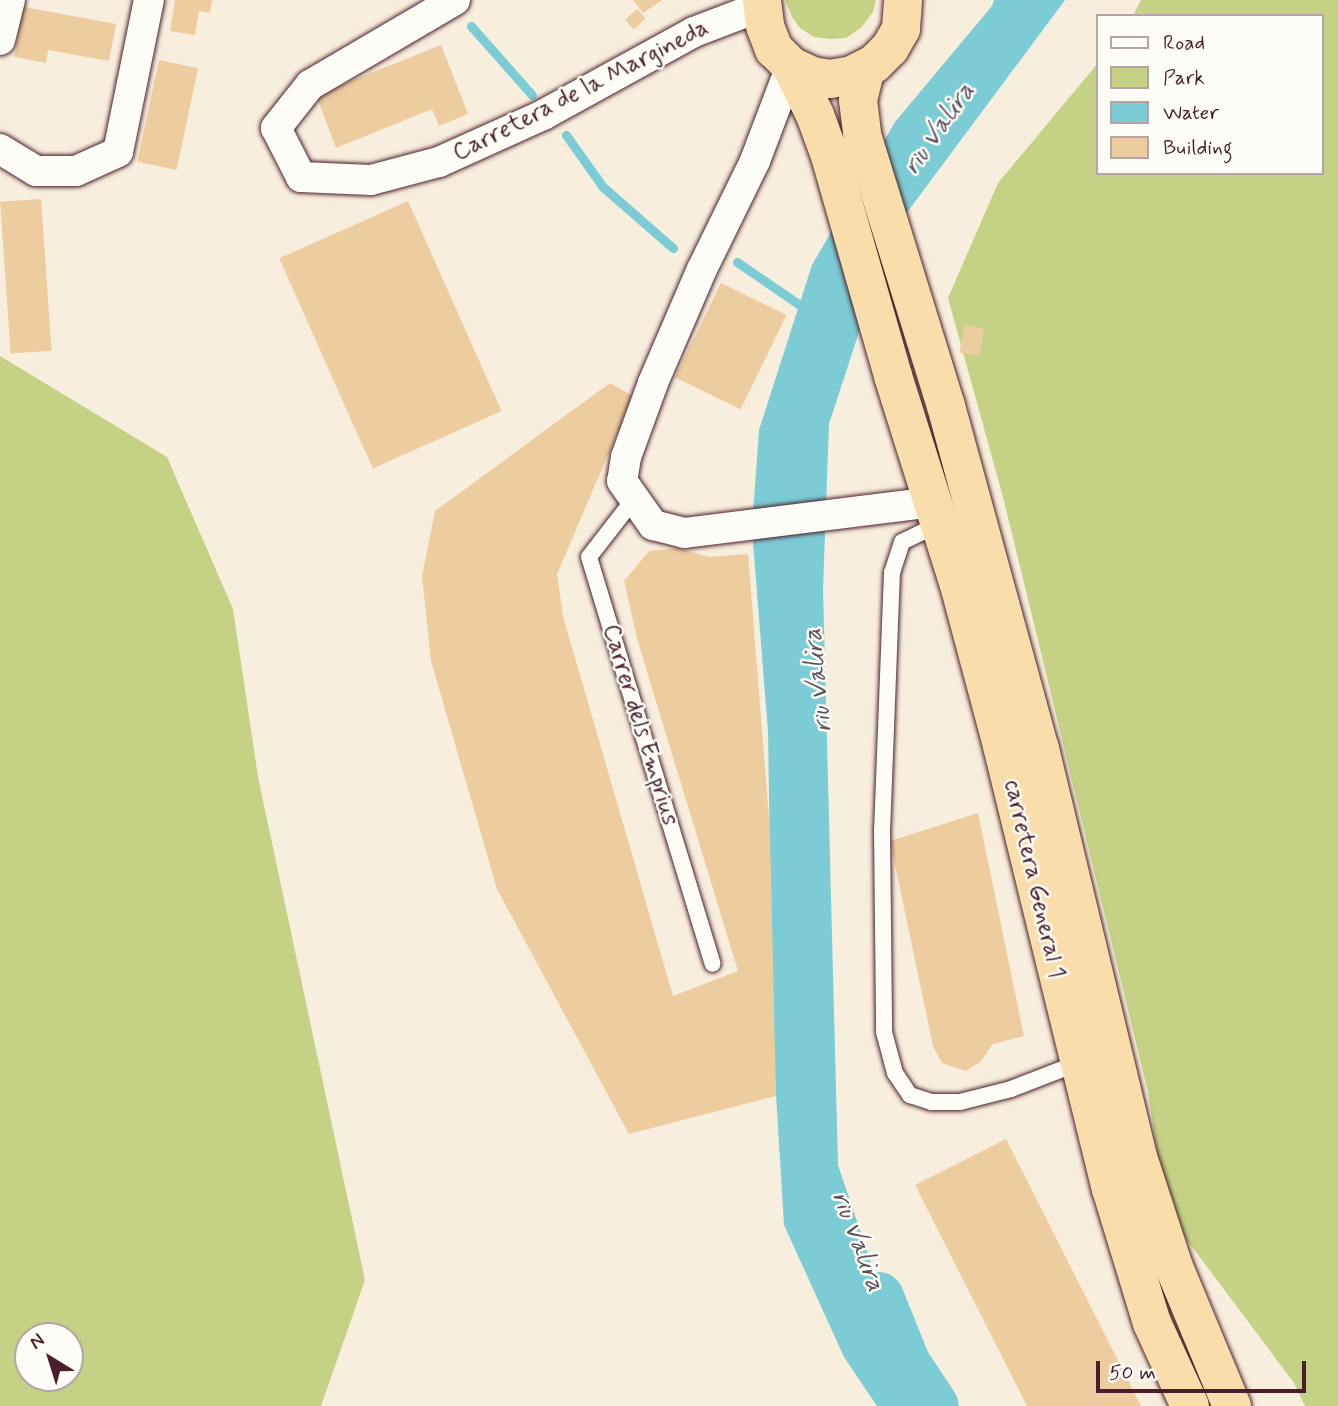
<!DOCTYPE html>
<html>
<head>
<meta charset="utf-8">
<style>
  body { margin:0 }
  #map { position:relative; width:1338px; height:1406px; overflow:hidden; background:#f8eedd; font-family:Mynerve,sans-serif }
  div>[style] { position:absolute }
  .green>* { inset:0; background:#c5d285 }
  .water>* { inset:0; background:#7bccd5 }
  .stream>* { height:9px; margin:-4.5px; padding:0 4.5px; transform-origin:4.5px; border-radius:4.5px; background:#7bccd5 }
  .river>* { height:51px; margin:-25.5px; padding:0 25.5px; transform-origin:25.5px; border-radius:25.5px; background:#7bccd5 }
  .building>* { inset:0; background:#edcc9f; transform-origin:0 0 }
  .roads { filter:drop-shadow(0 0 2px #4a1f2b) drop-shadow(0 0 2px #4a1f2b) }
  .service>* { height:16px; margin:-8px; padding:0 8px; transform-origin:8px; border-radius:8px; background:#fdfcf7 }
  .minor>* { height:30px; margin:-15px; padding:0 15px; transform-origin:15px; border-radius:15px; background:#fdfcf7 }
  .trunk>* { height:38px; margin:-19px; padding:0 19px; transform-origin:19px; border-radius:19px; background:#f9deab }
  span { translate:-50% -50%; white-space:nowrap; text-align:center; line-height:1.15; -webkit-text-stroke:5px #fdfcf7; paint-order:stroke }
  .street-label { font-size:24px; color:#4a1f2b }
  .water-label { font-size:26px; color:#59535e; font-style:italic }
  .legend { position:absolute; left:1096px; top:14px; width:228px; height:161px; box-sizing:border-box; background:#fdfcf7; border:2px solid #b5a4a5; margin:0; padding:9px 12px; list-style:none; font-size:21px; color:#4a1f2b }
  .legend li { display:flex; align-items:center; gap:14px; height:35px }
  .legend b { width:35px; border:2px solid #b5a4a5 }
  .north { position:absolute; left:14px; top:1322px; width:70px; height:70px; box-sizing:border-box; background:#fdfcf7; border:2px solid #b5a4a5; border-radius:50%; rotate:322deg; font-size:19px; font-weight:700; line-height:28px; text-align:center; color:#4a1f2b }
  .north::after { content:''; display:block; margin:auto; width:24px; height:32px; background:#4a1f2b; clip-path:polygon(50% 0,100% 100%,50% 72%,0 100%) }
  .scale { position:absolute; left:1096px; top:1361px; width:210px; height:32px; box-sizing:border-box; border:4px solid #4a1f2b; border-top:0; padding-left:9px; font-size:21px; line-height:24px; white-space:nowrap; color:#4a1f2b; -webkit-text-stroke:5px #fdfcf7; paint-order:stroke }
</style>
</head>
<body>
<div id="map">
  <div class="green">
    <div style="clip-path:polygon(785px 0,876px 0,873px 12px,861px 28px,846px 38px,830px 39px,814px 37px,800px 28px,792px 17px)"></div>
    <div style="clip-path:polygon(1141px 0,1338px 0,1338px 1406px,1305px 1406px,1294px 1383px,1166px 1212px,1148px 1092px,1003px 497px,948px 298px,998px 183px,1098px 63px,1098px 173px,1322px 173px,1322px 16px,1133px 16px)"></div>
    <div style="clip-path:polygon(evenodd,0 356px,167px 457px,233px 609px,258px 777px,365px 1280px,321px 1406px,0 1406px,0 356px,70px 1336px,70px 1378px,28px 1378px,28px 1336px,70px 1336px)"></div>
  </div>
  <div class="water">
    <div style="clip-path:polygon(994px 0,1065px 0,891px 234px,829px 424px,823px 589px,838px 1165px,907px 1369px,932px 1406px,877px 1406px,844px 1357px,784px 1225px,773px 1045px,768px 732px,752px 529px,759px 430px,812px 265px,895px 122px,992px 6px)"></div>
  </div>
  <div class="stream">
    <div style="left:471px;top:26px;width:92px;rotate:48.5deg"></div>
    <div style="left:566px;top:135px;width:64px;rotate:54.6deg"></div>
    <div style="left:603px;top:187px;width:93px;rotate:41.1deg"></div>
    <div style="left:737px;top:262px;width:85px;rotate:34.4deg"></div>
  </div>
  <div class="river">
    <div style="left:878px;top:1297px;width:72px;rotate:68.1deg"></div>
    <div style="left:905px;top:1364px;width:50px;rotate:56.3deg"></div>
  </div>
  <div class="building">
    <div style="clip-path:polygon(175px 0,212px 0,210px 13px,199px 11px,195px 35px,170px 31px)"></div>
    <div style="clip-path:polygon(633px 0,662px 0,643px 13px)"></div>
    <div style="clip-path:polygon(24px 7px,116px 24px,109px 61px,48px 50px,46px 63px,14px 57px)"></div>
    <div style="left:637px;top:9px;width:13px;height:16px;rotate:48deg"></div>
    <div style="clip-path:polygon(441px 45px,468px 114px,439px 126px,432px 109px,336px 148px,316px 95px)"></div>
    <div style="left:159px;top:60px;width:40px;height:104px;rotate:12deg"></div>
    <div style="left:41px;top:199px;width:152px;height:41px;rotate:86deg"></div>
    <div style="left:408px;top:201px;width:230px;height:141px;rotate:66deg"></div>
    <div style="left:721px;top:283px;width:73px;height:105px;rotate:26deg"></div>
    <div style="left:964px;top:325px;width:20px;height:28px;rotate:9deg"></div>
    <div style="clip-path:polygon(610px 383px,633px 396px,557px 574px,563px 616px,673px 996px,738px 971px,638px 642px,624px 581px,649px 551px,679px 548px,709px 557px,748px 554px,770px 831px,776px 1096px,629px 1134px,497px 889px,431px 661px,422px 576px,435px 511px)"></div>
    <div style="clip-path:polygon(978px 813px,1024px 1036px,993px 1044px,980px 1062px,966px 1071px,942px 1063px,933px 1046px,890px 841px)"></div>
    <div style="clip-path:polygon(1006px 1139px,1141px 1406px,1027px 1406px,915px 1185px)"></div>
  </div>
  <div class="roads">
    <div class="service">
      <div style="left:634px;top:499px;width:73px;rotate:127.8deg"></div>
      <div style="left:589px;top:557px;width:425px;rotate:73.1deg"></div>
      <div style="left:939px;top:524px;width:41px;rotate:154.1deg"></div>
      <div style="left:902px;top:542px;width:32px;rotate:108deg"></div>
      <div style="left:892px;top:572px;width:257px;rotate:92.2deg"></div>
      <div style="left:882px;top:829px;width:203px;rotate:89.4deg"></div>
      <div style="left:884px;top:1032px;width:42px;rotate:75deg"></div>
      <div style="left:895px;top:1073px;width:27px;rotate:56deg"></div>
      <div style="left:910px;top:1095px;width:23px;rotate:18deg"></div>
      <div style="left:932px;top:1102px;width:28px"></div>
      <div style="left:960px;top:1102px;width:53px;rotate:-14.3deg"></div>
      <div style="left:1011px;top:1089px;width:72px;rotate:-21.2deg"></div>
    </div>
    <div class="minor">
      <div style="left:455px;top:0;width:168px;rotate:149.6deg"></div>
      <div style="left:310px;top:85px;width:55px;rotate:128.3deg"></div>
      <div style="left:276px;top:128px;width:55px;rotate:63deg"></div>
      <div style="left:301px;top:177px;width:70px;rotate:2.5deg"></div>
      <div style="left:371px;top:180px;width:70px;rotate:-14.8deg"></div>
      <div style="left:439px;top:162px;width:114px;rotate:-24.3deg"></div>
      <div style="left:543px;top:115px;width:172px;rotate:-28.8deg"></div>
      <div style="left:694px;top:32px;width:73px;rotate:-20.9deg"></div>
      <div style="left:0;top:40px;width:41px;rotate:-76deg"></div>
      <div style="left:791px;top:66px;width:102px;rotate:110.8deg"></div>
      <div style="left:755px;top:161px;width:120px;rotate:116.1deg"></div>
      <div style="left:702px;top:269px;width:124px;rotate:113.3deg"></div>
      <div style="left:653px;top:383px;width:79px;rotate:110deg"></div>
      <div style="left:626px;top:457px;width:24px;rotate:99deg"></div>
      <div style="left:622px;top:481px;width:54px;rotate:54.8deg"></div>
      <div style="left:653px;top:525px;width:32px;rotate:14deg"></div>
      <div style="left:684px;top:533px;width:250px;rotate:-7.1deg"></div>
      <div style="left:0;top:149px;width:42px;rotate:31.4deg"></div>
      <div style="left:36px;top:171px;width:40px"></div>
      <div style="left:76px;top:171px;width:46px;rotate:-24.3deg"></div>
      <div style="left:118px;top:152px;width:155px;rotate:-78.5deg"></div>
    </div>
    <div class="trunk">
      <div style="left:762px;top:0;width:26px;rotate:83deg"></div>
      <div style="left:765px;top:26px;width:25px;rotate:69deg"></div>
      <div style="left:774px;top:49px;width:24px;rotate:45deg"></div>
      <div style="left:791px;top:66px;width:55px;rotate:63.9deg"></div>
      <div style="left:815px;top:115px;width:44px;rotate:69.9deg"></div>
      <div style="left:830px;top:156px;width:229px;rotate:74deg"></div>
      <div style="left:893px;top:376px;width:219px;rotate:72.5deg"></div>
      <div style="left:959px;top:585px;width:167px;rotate:75deg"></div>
      <div style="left:1002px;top:746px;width:456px;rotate:76.2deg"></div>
      <div style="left:1111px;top:1189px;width:140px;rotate:73deg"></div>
      <div style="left:1152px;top:1323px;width:91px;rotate:65.4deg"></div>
      <div style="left:791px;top:66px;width:23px;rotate:25deg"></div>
      <div style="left:812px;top:76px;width:18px;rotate:9deg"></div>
      <div style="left:830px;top:79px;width:22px;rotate:-10deg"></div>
      <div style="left:852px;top:75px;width:25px;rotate:-27deg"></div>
      <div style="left:874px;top:64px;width:23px;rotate:-45deg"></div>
      <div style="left:890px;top:48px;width:22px;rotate:-60deg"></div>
      <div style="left:901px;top:29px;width:29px;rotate:-86deg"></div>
      <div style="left:866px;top:68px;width:33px;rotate:104deg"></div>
      <div style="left:858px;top:100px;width:38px;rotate:83deg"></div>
      <div style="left:863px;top:138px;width:281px;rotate:72.8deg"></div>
      <div style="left:946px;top:406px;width:356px;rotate:74.7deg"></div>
      <div style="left:1040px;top:749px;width:416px;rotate:76.5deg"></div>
      <div style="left:1137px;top:1154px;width:119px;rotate:71.9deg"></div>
      <div style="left:1174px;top:1267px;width:151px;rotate:67.4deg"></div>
    </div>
  </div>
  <div class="street-label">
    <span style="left:581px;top:91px;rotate:-27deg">Carretera de la Margineda</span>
    <span style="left:640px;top:725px;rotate:73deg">Carrer dels Emprius</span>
    <span style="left:1034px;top:879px;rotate:77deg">carretera General 1</span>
  </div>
  <div class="water-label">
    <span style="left:940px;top:129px;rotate:-55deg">riu Valira</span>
    <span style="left:819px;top:680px;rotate:-96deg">riu Valira</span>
    <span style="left:857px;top:1242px;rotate:69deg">riu Valira</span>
  </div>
  <ul class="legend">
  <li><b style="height:9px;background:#fdfcf7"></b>Road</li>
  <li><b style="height:19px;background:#c5d285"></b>Park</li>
  <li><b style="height:19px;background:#7bccd5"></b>Water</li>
  <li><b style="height:19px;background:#edcc9f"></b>Building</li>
  </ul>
  <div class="north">N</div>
  <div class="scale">50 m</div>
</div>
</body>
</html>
